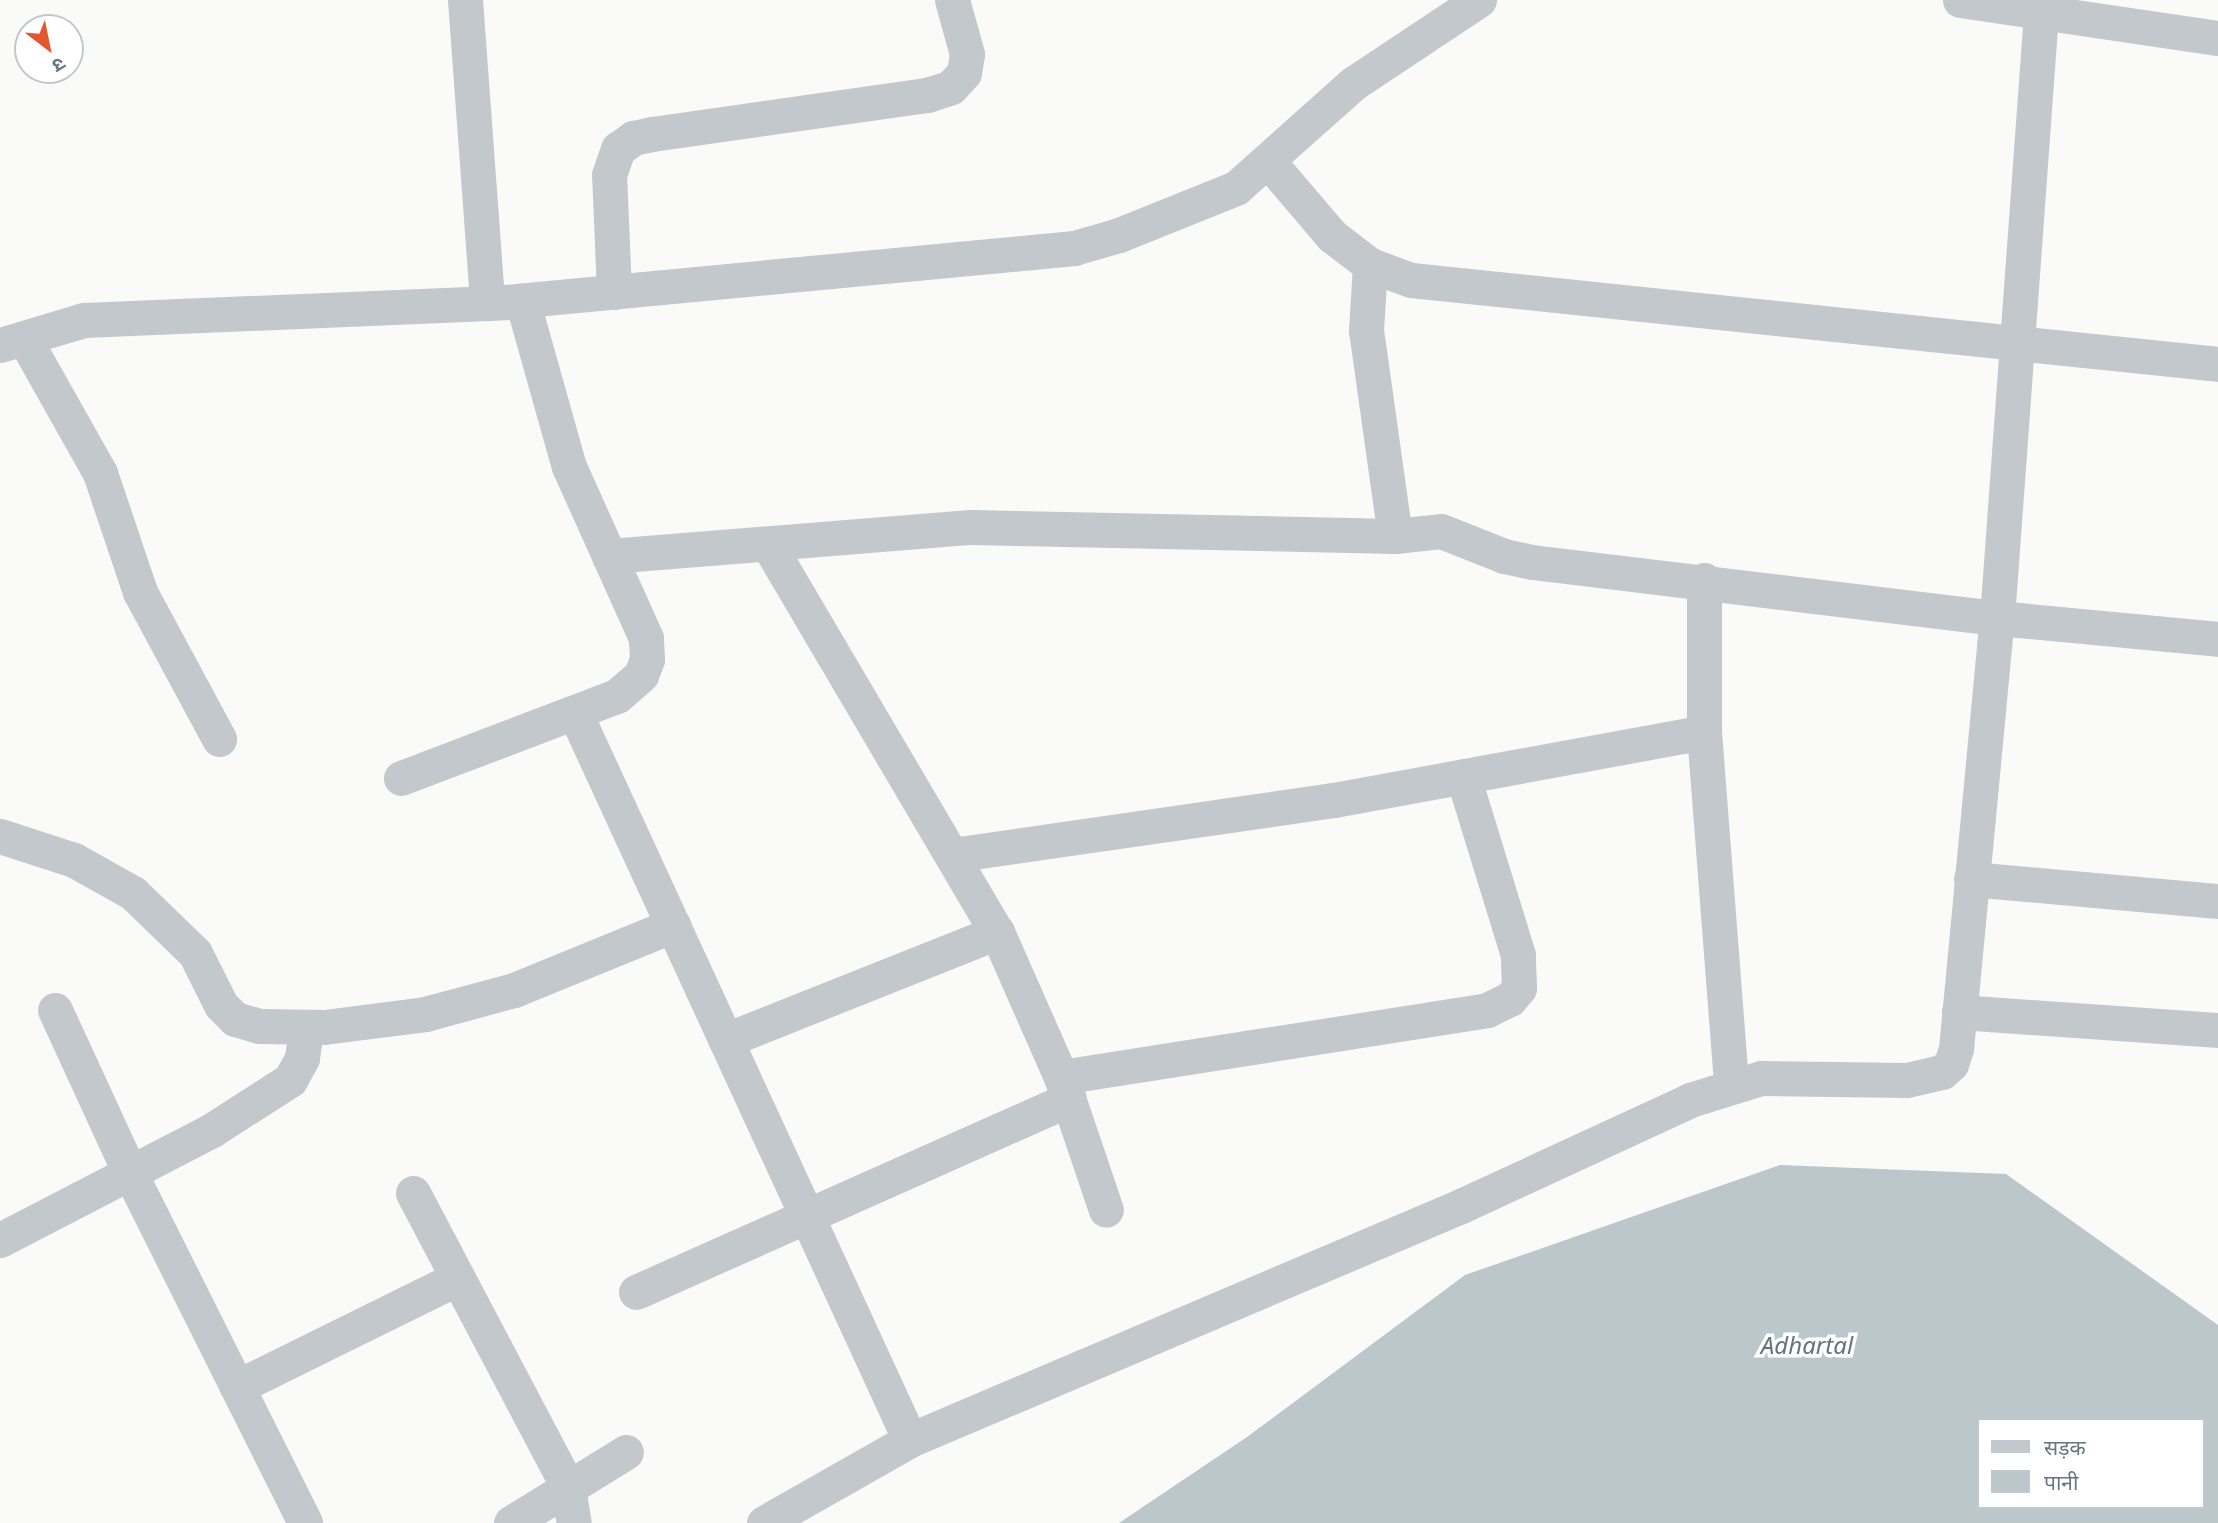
<!DOCTYPE html>
<html>
<head>
<meta charset="utf-8">
<style>
  body { margin:0 }
  #map { position:relative; width:2218px; height:1523px; overflow:hidden; background:#fafaf8; font-family:"Noto Sans","Noto Sans Devanagari",sans-serif }
  div>[style] { position:absolute }
  .water>* { inset:0; background:#bbc7cb }
  .street>* { height:35px; margin:-17.5px; padding:0 17.5px; transform-origin:17.5px; border-radius:17.5px; background:#c3c8cc }
  span { translate:-50% -50%; white-space:nowrap; text-align:center; line-height:1.15; -webkit-text-stroke:7px #fff; paint-order:stroke }
  .water-label { font-size:24px; color:#60757c; font-style:italic }
  .legend { position:absolute; left:1977px; top:1418px; width:228px; height:91px; box-sizing:border-box; background:#fff; border:2px solid #c1c8cd; margin:0; padding:9px 12px; list-style:none; font-size:21px; color:#657683 }
  .legend li { display:flex; align-items:center; gap:14px; height:35px }
  .legend b { width:35px; border:2px solid #c1c8cd }
  .north { position:absolute; left:14px; top:14px; width:70px; height:70px; box-sizing:border-box; background:#fff; border:2px solid #c1c8cd; border-radius:50%; rotate:148deg; font-size:19px; font-weight:700; line-height:28px; text-align:center; color:#657683 }
  .north::after { content:''; display:block; margin:auto; width:24px; height:32px; background:#e4572e; clip-path:polygon(50% 0,100% 100%,50% 72%,0 100%) }
</style>
</head>
<body>
<div id="map">
  <div class="water">
    <div style="clip-path:polygon(evenodd,1780px 1165px,2006px 1174px,2218px 1325px,2218px 1523px,1119px 1523px,1247px 1437px,1465px 1275px,1780px 1165px,1978px 1420px,2202px 1420px,2202px 1507px,1978px 1507px,1978px 1420px)"></div>
  </div>
  <div class="street">
    <div style="left:465px;top:0;width:304px;rotate:85.8deg"></div>
    <div style="left:1960px;top:0;width:261px;rotate:8.4deg"></div>
    <div style="left:1269px;top:162px;width:97px;rotate:49.6deg"></div>
    <div style="left:1332px;top:236px;width:48px;rotate:37.3deg"></div>
    <div style="left:1370px;top:265px;width:44px;rotate:20.1deg"></div>
    <div style="left:1411px;top:280px;width:811px;rotate:5.94deg"></div>
    <div style="left:1370px;top:265px;width:65px;rotate:93.5deg"></div>
    <div style="left:1366px;top:330px;width:208px;rotate:82deg"></div>
    <div style="left:614px;top:292px;width:117px;rotate:-92.4deg"></div>
    <div style="left:609px;top:175px;width:28px;rotate:-71deg"></div>
    <div style="left:618px;top:149px;width:19px;rotate:-36deg"></div>
    <div style="left:633px;top:138px;width:19px;rotate:-12deg"></div>
    <div style="left:652px;top:134px;width:278px;rotate:-8.1deg"></div>
    <div style="left:927px;top:95px;width:25px;rotate:-18deg"></div>
    <div style="left:951px;top:87px;width:19px;rotate:-47deg"></div>
    <div style="left:964px;top:73px;width:19px;rotate:-81deg"></div>
    <div style="left:967px;top:54px;width:56px;rotate:-105.5deg"></div>
    <div style="left:24px;top:338px;width:155px;rotate:60.6deg"></div>
    <div style="left:100px;top:473px;width:126px;rotate:71.4deg"></div>
    <div style="left:140px;top:592px;width:167px;rotate:61.7deg"></div>
    <div style="left:0;top:345px;width:88px;rotate:-16.6deg"></div>
    <div style="left:84px;top:320px;width:421px;rotate:-2.4deg"></div>
    <div style="left:505px;top:302px;width:572px;rotate:-5.42deg"></div>
    <div style="left:1074px;top:248px;width:47px;rotate:-16.1deg"></div>
    <div style="left:1119px;top:235px;width:126px;rotate:-21.9deg"></div>
    <div style="left:1236px;top:188px;width:158px;rotate:-41.7deg"></div>
    <div style="left:1354px;top:83px;width:150px;rotate:-33.6deg"></div>
    <div style="left:768px;top:544px;width:451px;rotate:59.5deg"></div>
    <div style="left:997px;top:932px;width:158px;rotate:66.2deg"></div>
    <div style="left:1061px;top:1077px;width:140px;rotate:71.3deg"></div>
    <div style="left:609px;top:556px;width:363px;rotate:-4.6deg"></div>
    <div style="left:971px;top:527px;width:424px;rotate:1.2deg"></div>
    <div style="left:1395px;top:536px;width:46px;rotate:-6.2deg"></div>
    <div style="left:1441px;top:531px;width:68px;rotate:21.6deg"></div>
    <div style="left:1504px;top:556px;width:29px;rotate:12deg"></div>
    <div style="left:1532px;top:562px;width:468px;rotate:6.9deg"></div>
    <div style="left:1997px;top:618px;width:222px;rotate:5.4deg"></div>
    <div style="left:1704px;top:580px;width:152px;rotate:90deg"></div>
    <div style="left:1704px;top:732px;width:354px;rotate:85.6deg"></div>
    <div style="left:575px;top:713px;width:800px;rotate:65.26deg"></div>
    <div style="left:401px;top:778px;width:231px;rotate:-20.8deg"></div>
    <div style="left:617px;top:696px;width:32px;rotate:-41deg"></div>
    <div style="left:641px;top:675px;width:17px;rotate:-69deg"></div>
    <div style="left:647px;top:659px;width:21px;rotate:-93deg"></div>
    <div style="left:646px;top:638px;width:188px;rotate:-114.2deg"></div>
    <div style="left:569px;top:467px;width:173px;rotate:-105.7deg"></div>
    <div style="left:0;top:836px;width:78px;rotate:18deg"></div>
    <div style="left:74px;top:860px;width:68px;rotate:29.2deg"></div>
    <div style="left:133px;top:893px;width:86px;rotate:44.1deg"></div>
    <div style="left:195px;top:953px;width:58px;rotate:63.4deg"></div>
    <div style="left:221px;top:1005px;width:20px;rotate:45deg"></div>
    <div style="left:235px;top:1019px;width:25px;rotate:16deg"></div>
    <div style="left:259px;top:1026px;width:65px;rotate:0.9deg"></div>
    <div style="left:324px;top:1027px;width:102px;rotate:-7.3deg"></div>
    <div style="left:425px;top:1014px;width:92px;rotate:-15.1deg"></div>
    <div style="left:514px;top:990px;width:172px;rotate:-22.2deg"></div>
    <div style="left:952px;top:855px;width:386px;rotate:-8.2deg"></div>
    <div style="left:1334px;top:800px;width:376px;rotate:-10.4deg"></div>
    <div style="left:1971px;top:879px;width:248px;rotate:5.1deg"></div>
    <div style="left:55px;top:1010px;width:182px;rotate:65.3deg"></div>
    <div style="left:131px;top:1175px;width:389px;rotate:63.4deg"></div>
    <div style="left:1959px;top:1012px;width:260px;rotate:4deg"></div>
    <div style="left:726px;top:1040px;width:292px;rotate:-21.7deg"></div>
    <div style="left:1061px;top:1077px;width:431px;rotate:-8.9deg"></div>
    <div style="left:1487px;top:1010px;width:25px;rotate:-26deg"></div>
    <div style="left:1510px;top:999px;width:14px;rotate:-51deg"></div>
    <div style="left:1519px;top:988px;width:33px;rotate:-92deg"></div>
    <div style="left:1518px;top:955px;width:187px;rotate:-107.1deg"></div>
    <div style="left:413px;top:1193px;width:332px;rotate:62.2deg"></div>
    <div style="left:568px;top:1487px;width:36px;rotate:81deg"></div>
    <div style="left:0;top:1240px;width:239px;rotate:-27.4deg"></div>
    <div style="left:212px;top:1130px;width:93px;rotate:-32.7deg"></div>
    <div style="left:290px;top:1080px;width:25px;rotate:-61deg"></div>
    <div style="left:302px;top:1058px;width:30px;rotate:-82deg"></div>
    <div style="left:636px;top:1292px;width:474px;rotate:-24deg"></div>
    <div style="left:237px;top:1387px;width:246px;rotate:-26.3deg"></div>
    <div style="left:511px;top:1523px;width:135px;rotate:-31.7deg"></div>
    <div style="left:764px;top:1523px;width:168px;rotate:-29.6deg"></div>
    <div style="left:910px;top:1440px;width:599px;rotate:-23.01deg"></div>
    <div style="left:1461px;top:1206px;width:252px;rotate:-24.8deg"></div>
    <div style="left:1690px;top:1100px;width:74px;rotate:-17.2deg"></div>
    <div style="left:1761px;top:1078px;width:146px;rotate:0.8deg"></div>
    <div style="left:1907px;top:1080px;width:36px;rotate:-13deg"></div>
    <div style="left:1942px;top:1072px;width:12px;rotate:-42deg"></div>
    <div style="left:1951px;top:1064px;width:16px;rotate:-72deg"></div>
    <div style="left:1956px;top:1049px;width:433px;rotate:-84.6deg"></div>
    <div style="left:1997px;top:618px;width:620px;rotate:-85.84deg"></div>
  </div>
  <div class="water-label">
    <span style="left:1807px;top:1345px">Adhartal</span>
  </div>
  <ul class="legend">
  <li><b style="height:9px;background:#c3c8cc"></b>सड़क</li>
  <li><b style="height:19px;background:#bbc7cb"></b>पानी</li>
  </ul>
  <div class="north">उ</div>
</div>
</body>
</html>
